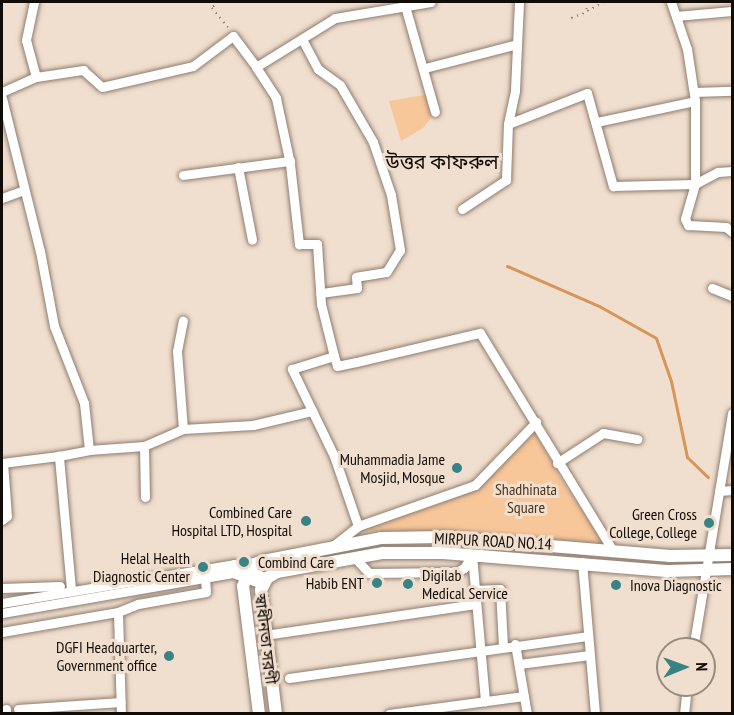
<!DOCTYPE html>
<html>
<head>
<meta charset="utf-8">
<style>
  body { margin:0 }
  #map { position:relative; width:734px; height:715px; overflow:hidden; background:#f0dece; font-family:"PT Sans Narrow","Noto Sans Bengali",sans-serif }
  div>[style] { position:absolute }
  .green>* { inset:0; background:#f7c699 }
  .stream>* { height:3px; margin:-1.5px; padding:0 1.5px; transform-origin:1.5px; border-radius:1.5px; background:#d69657 }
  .path>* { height:1.5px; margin-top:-0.75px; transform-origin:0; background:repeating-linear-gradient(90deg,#8e8277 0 1.5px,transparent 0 6px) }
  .roads { filter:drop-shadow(0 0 2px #8e7d6f) drop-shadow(0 0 2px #8e7d6f) }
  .minor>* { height:9px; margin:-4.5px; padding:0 4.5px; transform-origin:4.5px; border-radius:4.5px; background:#fff }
  .major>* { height:12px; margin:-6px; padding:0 6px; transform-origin:6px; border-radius:6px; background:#fff }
  .dots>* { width:16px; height:16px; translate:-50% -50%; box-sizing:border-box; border:3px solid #f0dece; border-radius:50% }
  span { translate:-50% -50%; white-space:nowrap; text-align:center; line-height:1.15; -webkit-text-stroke:6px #f0dece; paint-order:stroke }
  .poi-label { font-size:16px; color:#120c07 }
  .right { translate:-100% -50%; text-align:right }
  .left { translate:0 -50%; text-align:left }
  .park-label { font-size:16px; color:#4e3318 }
  .street-label { font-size:16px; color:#120c07 }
  .quarter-label { font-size:20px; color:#120c07 }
  .frame { position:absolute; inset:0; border:3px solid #120c07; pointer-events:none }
  .north { position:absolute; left:656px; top:637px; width:60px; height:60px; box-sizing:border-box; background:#f0dece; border:2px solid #978a7e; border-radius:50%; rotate:89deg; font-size:16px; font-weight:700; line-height:24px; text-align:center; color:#120c07 }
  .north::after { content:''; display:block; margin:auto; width:21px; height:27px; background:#3a8385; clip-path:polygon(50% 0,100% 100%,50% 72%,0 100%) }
</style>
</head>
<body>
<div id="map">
  <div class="green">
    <div style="clip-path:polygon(430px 94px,433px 115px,423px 128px,401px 141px,389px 101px)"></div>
    <div style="clip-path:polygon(535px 433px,564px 484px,607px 547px,361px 530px,480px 486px)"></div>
  </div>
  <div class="stream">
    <div style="left:507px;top:266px;width:100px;rotate:23.5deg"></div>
    <div style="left:599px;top:306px;width:65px;rotate:29.3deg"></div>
    <div style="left:656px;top:338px;width:46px;rotate:70.8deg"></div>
    <div style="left:671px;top:381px;width:78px;rotate:78.1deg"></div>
    <div style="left:687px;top:457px;width:29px;rotate:44deg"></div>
  </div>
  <div class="path">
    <div style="left:219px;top:2px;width:9px;rotate:139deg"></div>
    <div style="left:212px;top:8px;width:25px;rotate:50deg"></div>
    <div style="left:586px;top:2px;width:9px;rotate:84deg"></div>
    <div style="left:587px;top:11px;width:20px;rotate:-27deg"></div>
    <div style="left:571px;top:18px;width:17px;rotate:-21deg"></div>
  </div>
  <div class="roads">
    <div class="minor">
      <div style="left:34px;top:2px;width:39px;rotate:102deg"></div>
      <div style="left:26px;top:40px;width:38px;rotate:75deg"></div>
      <div style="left:519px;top:2px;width:89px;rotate:92.6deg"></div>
      <div style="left:515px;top:91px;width:34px;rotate:102deg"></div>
      <div style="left:508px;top:124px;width:85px;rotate:-21.4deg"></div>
      <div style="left:587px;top:93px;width:97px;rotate:74.4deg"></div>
      <div style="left:613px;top:186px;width:82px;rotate:-1.4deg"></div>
      <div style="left:695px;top:184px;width:26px;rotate:-28deg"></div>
      <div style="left:718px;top:172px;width:14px;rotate:-4deg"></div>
      <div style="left:671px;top:2px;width:50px;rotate:71.2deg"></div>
      <div style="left:687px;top:49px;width:53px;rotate:81.3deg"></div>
      <div style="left:695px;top:101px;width:83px;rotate:90deg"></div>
      <div style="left:695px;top:184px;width:36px;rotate:106deg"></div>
      <div style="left:685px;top:219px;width:7px;rotate:63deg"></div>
      <div style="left:688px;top:225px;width:38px;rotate:3deg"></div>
      <div style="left:726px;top:227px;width:8px;rotate:40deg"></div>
      <div style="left:405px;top:6px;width:110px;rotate:74.2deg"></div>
      <div style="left:676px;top:16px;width:56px;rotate:-5.1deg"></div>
      <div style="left:303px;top:41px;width:32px;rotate:62deg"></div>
      <div style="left:318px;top:69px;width:27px;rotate:36deg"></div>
      <div style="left:340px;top:85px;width:66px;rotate:59.9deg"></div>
      <div style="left:373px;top:142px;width:56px;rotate:71.2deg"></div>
      <div style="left:391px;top:195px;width:56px;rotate:80.7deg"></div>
      <div style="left:400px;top:250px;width:26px;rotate:122deg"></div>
      <div style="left:386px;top:272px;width:30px;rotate:171deg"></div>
      <div style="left:356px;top:277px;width:11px;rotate:85deg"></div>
      <div style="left:357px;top:288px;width:37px;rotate:172deg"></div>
      <div style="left:256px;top:67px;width:37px;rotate:57deg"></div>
      <div style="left:276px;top:98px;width:67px;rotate:78deg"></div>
      <div style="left:290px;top:164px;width:81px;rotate:83.6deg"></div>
      <div style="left:299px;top:244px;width:18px"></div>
      <div style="left:317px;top:244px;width:60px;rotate:86.2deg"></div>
      <div style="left:321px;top:304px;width:54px;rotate:76deg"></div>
      <div style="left:425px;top:68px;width:95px;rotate:-14.6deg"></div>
      <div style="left:2px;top:92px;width:37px;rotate:-24deg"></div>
      <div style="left:36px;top:77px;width:48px;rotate:-8.5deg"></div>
      <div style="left:83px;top:70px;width:25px;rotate:42deg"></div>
      <div style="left:102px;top:87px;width:93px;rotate:-13deg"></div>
      <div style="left:193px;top:66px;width:50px;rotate:-36.9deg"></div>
      <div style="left:233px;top:36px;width:39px;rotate:53deg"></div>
      <div style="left:256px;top:67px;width:93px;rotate:-31.8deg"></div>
      <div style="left:335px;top:18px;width:97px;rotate:-9.5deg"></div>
      <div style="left:694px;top:92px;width:38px;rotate:-2deg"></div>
      <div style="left:2px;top:98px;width:158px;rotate:76.1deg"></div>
      <div style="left:40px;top:251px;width:76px;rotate:79.4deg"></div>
      <div style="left:54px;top:326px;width:83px;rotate:68.7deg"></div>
      <div style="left:84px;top:403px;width:47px;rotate:83.9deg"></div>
      <div style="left:597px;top:122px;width:100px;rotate:-12.1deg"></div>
      <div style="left:238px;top:167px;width:74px;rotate:79.1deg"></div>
      <div style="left:183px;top:175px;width:108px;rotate:-7.5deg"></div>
      <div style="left:2px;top:198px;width:23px;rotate:-20deg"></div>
      <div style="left:462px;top:209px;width:53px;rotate:-33.4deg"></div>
      <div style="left:506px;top:180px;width:56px;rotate:-88deg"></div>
      <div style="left:712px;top:288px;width:22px;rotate:22deg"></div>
      <div style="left:183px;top:429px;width:78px;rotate:-94.4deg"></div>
      <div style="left:177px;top:351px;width:31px;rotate:-79deg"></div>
      <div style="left:144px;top:446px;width:51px;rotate:88.9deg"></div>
      <div style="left:2px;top:463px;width:57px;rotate:-7deg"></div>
      <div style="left:557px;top:463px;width:55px;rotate:-33.1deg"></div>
      <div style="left:603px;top:433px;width:35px;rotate:10deg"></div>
      <div style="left:719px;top:491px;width:13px;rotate:-4deg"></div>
      <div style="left:2px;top:520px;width:6px;rotate:-39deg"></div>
      <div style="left:7px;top:516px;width:53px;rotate:-94.3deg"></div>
      <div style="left:358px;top:526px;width:74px;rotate:-108.9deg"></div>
      <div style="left:334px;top:456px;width:97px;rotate:-115.8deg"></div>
      <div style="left:292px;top:369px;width:44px;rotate:-17.2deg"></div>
      <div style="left:334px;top:356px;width:10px;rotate:73deg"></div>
      <div style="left:337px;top:366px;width:19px;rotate:-12deg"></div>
      <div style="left:356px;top:362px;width:127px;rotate:-13.2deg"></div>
      <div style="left:480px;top:333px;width:255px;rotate:58.6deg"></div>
      <div style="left:334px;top:545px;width:31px;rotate:-38deg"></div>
      <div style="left:358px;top:526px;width:124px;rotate:-19.3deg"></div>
      <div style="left:475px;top:485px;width:88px;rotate:-45.9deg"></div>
      <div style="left:472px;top:555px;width:147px;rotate:84.9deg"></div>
      <div style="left:355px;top:558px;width:21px;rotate:47deg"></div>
      <div style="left:369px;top:573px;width:87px;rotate:-0.7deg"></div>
      <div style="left:456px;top:572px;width:9px;rotate:-27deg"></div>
      <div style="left:464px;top:568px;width:13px;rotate:-58deg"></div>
      <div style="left:582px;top:562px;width:153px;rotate:85.1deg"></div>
      <div style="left:2px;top:588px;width:58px;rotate:-2deg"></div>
      <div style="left:71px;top:589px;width:134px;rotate:-95.2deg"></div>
      <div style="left:59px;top:456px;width:31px;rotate:-11deg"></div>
      <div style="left:89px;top:450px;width:55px;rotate:-4.2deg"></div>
      <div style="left:144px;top:446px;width:43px;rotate:-23.6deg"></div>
      <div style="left:183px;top:429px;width:70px;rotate:-3.3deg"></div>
      <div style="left:253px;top:425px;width:61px;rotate:-13.3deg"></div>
      <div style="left:473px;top:590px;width:27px;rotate:-2deg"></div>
      <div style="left:500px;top:589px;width:57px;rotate:87deg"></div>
      <div style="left:2px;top:603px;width:235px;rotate:-9.5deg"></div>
      <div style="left:234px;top:564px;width:36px;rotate:23deg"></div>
      <div style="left:2px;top:613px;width:234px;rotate:-9.8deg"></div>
      <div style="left:233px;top:573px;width:33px;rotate:21deg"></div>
      <div style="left:2px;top:632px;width:118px;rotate:-9.8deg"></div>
      <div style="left:265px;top:635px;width:211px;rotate:-8.4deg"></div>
      <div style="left:515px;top:644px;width:71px;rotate:80.3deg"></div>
      <div style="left:693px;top:649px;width:239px;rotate:-80.6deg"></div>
      <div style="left:519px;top:664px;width:71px;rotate:-7.3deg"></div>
      <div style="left:289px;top:678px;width:301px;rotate:-8deg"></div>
      <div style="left:6px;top:709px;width:5px;rotate:90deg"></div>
      <div style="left:18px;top:709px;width:103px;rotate:-3.9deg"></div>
      <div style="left:121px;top:714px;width:102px;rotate:-91.7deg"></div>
      <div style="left:118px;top:612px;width:22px;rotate:-22deg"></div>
      <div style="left:138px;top:604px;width:69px;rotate:-10deg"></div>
      <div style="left:206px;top:592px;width:14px;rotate:-94deg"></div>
      <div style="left:389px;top:714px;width:136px;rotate:-7.6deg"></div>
      <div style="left:684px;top:714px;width:29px;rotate:-84deg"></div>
    </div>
    <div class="major">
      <div style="left:259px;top:714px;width:129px;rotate:-97.1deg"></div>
      <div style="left:243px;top:586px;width:23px;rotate:-67deg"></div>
      <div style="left:252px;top:565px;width:12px;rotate:-20deg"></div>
      <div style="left:263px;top:561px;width:120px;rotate:-11deg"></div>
      <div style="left:381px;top:538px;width:62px;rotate:-0.9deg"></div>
      <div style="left:443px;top:537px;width:228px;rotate:4.8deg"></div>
      <div style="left:670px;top:556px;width:62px;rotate:-0.9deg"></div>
      <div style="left:276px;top:714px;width:125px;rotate:-96.9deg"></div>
      <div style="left:261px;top:590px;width:13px;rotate:-63deg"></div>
      <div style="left:267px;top:578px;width:12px;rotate:-31deg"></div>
      <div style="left:277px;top:572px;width:108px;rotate:-10.2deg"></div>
      <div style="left:383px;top:553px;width:60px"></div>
      <div style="left:443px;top:553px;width:227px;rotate:4.6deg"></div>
      <div style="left:669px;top:571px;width:63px;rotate:-1.8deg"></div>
    </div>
  </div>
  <div class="dots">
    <div style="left:457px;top:468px;background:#3a8385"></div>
    <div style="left:306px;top:521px;background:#3a8385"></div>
    <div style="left:709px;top:523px;background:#3a8385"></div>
    <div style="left:244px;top:562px;background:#3a8385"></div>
    <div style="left:203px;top:567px;background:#3a8385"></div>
    <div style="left:377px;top:583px;background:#3a8385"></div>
    <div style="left:408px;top:584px;background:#3a8385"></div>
    <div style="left:616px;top:585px;background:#3a8385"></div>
    <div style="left:169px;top:656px;background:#3a8385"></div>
  </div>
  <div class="poi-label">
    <span class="right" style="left:445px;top:468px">Muhammadia Jame<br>Mosjid, Mosque</span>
    <span class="right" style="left:292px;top:521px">Combined Care<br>Hospital LTD, Hospital</span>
    <span class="right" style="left:697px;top:523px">Green Cross<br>College, College</span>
    <span class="right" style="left:190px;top:567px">Helal Health<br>Diagnostic Center</span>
    <span class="left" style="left:258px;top:562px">Combind Care</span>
    <span class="left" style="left:422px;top:584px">Digilab<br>Medical Service</span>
    <span class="right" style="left:364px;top:583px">Habib ENT</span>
    <span class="left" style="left:630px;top:585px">Inova Diagnostic</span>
    <span class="right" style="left:157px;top:656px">DGFI Headquarter,<br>Government office</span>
  </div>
  <div class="park-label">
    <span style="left:526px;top:498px">Shadhinata<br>Square</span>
  </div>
  <div class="street-label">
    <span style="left:493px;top:541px;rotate:3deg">MIRPUR ROAD NO.14</span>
    <span style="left:266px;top:639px;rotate:83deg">স্বাধীনতা সরণী</span>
  </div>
  <div class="quarter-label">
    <span style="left:442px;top:162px">উত্তর কাফরুল</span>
  </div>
  <div class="frame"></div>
  <div class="north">N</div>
</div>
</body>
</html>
